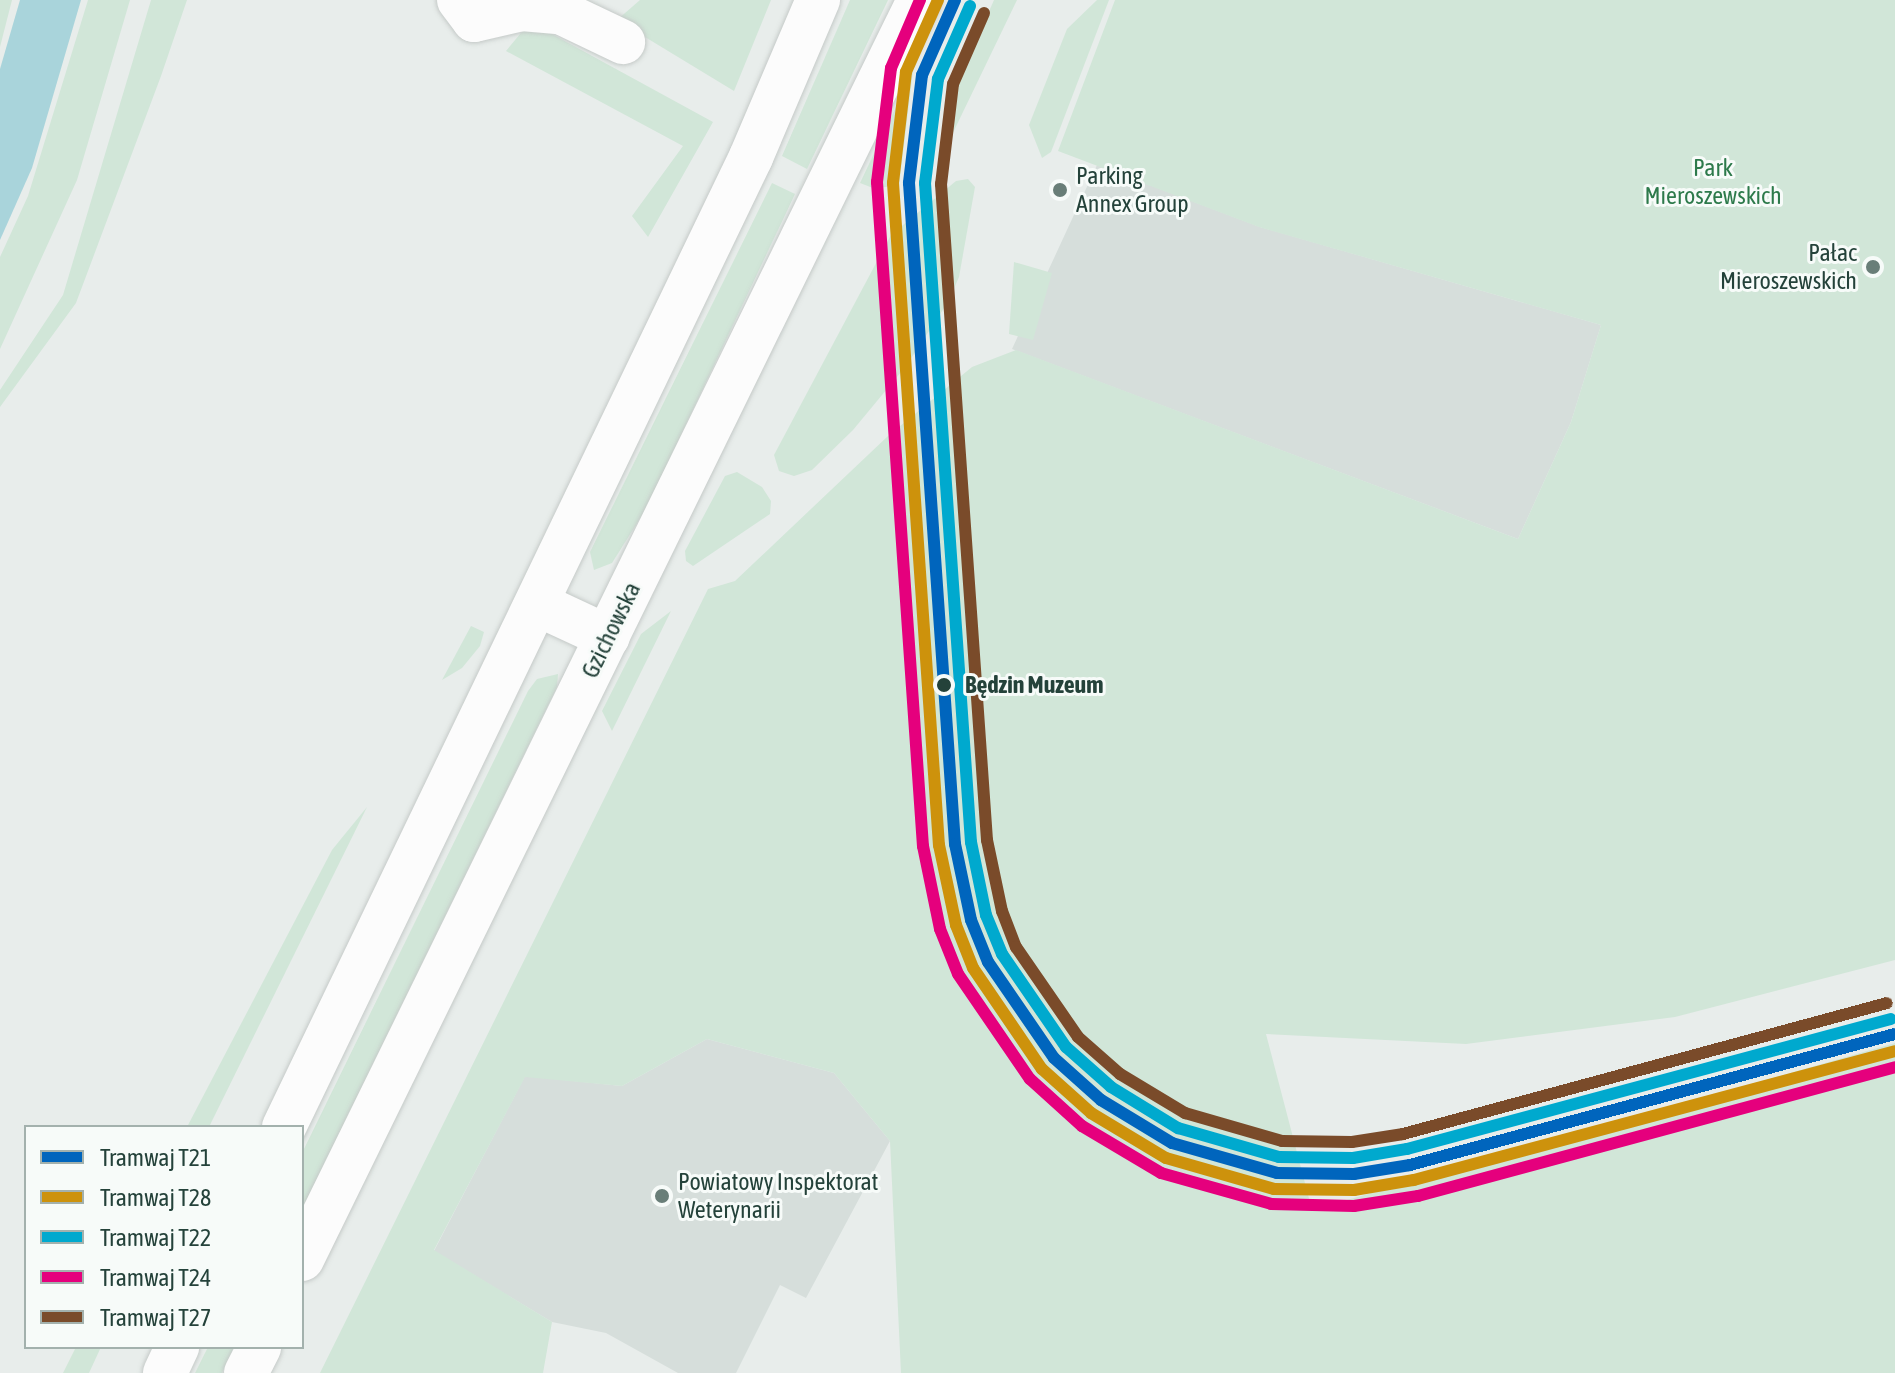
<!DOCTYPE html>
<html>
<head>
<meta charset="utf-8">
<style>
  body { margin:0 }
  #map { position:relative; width:1895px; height:1373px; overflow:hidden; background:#e8edeb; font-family:"Asap Condensed",sans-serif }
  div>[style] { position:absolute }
  .built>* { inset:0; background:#d6dedb }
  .green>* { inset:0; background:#d1e6d8 }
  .water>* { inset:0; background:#a9d4db }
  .roads { filter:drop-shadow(0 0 2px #c5cac8) drop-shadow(0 0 2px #c5cac8) }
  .minor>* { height:44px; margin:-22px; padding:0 22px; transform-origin:22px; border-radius:22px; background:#fcfcfc }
  .tram-1>* { height:12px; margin:-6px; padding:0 6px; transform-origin:6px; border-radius:6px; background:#0065bd }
  .tram-2>* { height:12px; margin:-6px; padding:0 6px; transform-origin:6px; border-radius:6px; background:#cd920c }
  .tram-3>* { height:12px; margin:-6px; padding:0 6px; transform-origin:6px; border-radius:6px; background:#00a9ce }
  .tram-4>* { height:12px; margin:-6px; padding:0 6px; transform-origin:6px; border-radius:6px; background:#e5007d }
  .tram-5>* { height:12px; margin:-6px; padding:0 6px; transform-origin:6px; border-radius:6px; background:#7a4b2a }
  .dots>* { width:22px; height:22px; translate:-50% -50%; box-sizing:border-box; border:4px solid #f7fbf9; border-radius:50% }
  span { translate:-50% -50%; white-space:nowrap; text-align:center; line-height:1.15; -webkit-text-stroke:6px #f7fbf9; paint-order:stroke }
  .park-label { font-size:24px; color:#2d7a4b }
  .poi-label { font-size:24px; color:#24423a }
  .left { translate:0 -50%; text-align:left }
  .right { translate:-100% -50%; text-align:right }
  .street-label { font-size:24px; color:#24423a }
  .stop-label { font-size:24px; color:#24423a; font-weight:700 }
  .legend { position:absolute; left:24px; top:1125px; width:280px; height:224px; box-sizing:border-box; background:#f7fbf9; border:2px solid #a3b1ad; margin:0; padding:10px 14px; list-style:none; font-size:24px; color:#24423a }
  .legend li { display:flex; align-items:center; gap:16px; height:40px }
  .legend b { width:40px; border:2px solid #a3b1ad }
</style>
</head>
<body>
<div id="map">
  <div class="built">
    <div style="clip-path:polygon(1097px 165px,1260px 227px,1601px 325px,1571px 422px,1518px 539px,1012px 349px)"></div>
    <div style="clip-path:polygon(707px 1039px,834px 1073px,890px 1141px,806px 1298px,780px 1285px,736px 1373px,678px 1373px,606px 1333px,552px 1322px,434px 1251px,525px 1076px,622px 1086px)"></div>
  </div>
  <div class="green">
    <div style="clip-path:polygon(0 0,12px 0,0 47px)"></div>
    <div style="clip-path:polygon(88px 0,130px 0,77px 180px,0 349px,0 257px,28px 196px)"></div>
    <div style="clip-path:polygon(151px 0,187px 0,161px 76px,76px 303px,0 407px,0 390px,63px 295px)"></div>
    <div style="clip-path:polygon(640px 0,771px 0,734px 91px,617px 20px)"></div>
    <div style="clip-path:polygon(850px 0,888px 0,807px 169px,782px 156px)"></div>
    <div style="clip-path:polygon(994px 0,1017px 0,949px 141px,956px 86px)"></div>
    <div style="clip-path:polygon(1097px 0,1109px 0,1051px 152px,1042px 158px,1029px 125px,1067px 29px)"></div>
    <div style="clip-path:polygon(1115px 0,1895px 0,1895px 960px,1675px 1017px,1466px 1044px,1266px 1034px,1312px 1210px,1895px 1043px,1895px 1373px,901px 1373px,890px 1141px,834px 1073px,707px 1039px,622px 1086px,525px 1077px,434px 1250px,552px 1322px,543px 1373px,320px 1373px,708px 589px,735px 581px,888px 436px,972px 367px,1016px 350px,1518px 539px,1571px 422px,1601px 325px,1259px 227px,1058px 151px)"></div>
    <div style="clip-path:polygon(530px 22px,713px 122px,648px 237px,632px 216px,683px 146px,506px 51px)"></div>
    <div style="clip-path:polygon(913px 71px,899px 186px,873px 188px,860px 183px)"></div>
    <div style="clip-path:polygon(968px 179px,975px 187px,959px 277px,948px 302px,906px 366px,853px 430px,812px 470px,794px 476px,779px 471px,774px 455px,891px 235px,956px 181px)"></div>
    <div style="clip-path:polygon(772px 183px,795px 194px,646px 509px,612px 563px,594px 570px,590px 552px)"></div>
    <div style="clip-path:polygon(1014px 262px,1052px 273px,1033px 340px,1009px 334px)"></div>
    <div style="clip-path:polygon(737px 472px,762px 487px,771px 501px,770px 514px,693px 566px,686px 561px,685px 551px,725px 476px)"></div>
    <div style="clip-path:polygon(671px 611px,612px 731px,602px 711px,641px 634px)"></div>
    <div style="clip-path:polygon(471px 626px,484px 632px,480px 646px,462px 668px,442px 680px)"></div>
    <div style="clip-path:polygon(558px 674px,557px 687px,302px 1209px,302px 1153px,528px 691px,537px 679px)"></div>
    <div style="clip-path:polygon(367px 807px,209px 1127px,187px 1127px,332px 850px)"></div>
    <div style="clip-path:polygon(76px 1347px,101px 1347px,89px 1373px,63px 1373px)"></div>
    <div style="clip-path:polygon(208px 1347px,234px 1347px,222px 1373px,195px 1373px)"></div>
  </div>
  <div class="water">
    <div style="clip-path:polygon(20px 0,81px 0,32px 168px,0 240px,0 69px)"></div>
  </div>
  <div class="roads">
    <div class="minor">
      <div style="left:459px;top:0;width:25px;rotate:53deg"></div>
      <div style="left:474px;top:20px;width:49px;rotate:-12.9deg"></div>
      <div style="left:522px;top:9px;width:38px;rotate:5deg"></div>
      <div style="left:560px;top:12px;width:70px;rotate:25.5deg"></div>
      <div style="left:537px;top:604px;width:78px;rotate:24.9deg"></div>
      <div style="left:284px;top:1127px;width:1077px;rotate:-64.29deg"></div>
      <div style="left:751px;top:157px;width:171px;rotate:-66.9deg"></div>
      <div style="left:302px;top:1259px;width:1402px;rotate:-63.89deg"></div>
      <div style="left:165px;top:1373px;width:29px;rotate:-65deg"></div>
      <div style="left:246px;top:1373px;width:29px;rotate:-63deg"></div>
    </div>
  </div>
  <div class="tram-1">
    <div style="left:955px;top:0;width:82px;rotate:113.7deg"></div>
    <div style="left:922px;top:75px;width:109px;rotate:96.9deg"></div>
    <div style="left:909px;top:183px;width:663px;rotate:86.02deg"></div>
    <div style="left:955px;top:844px;width:78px;rotate:78.1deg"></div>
    <div style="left:971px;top:920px;width:45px;rotate:68deg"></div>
    <div style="left:988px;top:962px;width:116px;rotate:55.5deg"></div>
    <div style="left:1054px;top:1058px;width:63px;rotate:41.8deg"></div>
    <div style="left:1101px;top:1100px;width:83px;rotate:31.2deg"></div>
    <div style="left:1172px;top:1143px;width:109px;rotate:15.9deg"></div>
    <div style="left:1277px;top:1173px;width:77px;rotate:0.7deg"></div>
    <div style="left:1354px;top:1174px;width:57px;rotate:-9.1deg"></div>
    <div style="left:1410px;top:1165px;width:502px;rotate:-15.12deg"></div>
  </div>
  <div class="tram-2">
    <div style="left:938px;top:0;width:79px;rotate:114deg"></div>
    <div style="left:906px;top:72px;width:112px;rotate:96.7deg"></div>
    <div style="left:893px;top:183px;width:664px;rotate:86.03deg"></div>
    <div style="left:939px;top:845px;width:82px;rotate:78deg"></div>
    <div style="left:956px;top:925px;width:46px;rotate:68.4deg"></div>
    <div style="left:973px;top:968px;width:122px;rotate:55.7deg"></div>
    <div style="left:1042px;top:1069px;width:66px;rotate:41.9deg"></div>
    <div style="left:1091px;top:1113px;width:87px;rotate:31deg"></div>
    <div style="left:1166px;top:1158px;width:112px;rotate:16deg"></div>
    <div style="left:1274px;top:1189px;width:80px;rotate:0.7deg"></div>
    <div style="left:1354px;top:1190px;width:61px;rotate:-9.5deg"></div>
    <div style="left:1414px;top:1180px;width:498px;rotate:-15deg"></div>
  </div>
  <div class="tram-3">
    <div style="left:970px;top:6px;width:80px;rotate:113.7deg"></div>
    <div style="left:938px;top:79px;width:105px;rotate:97.1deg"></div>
    <div style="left:925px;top:183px;width:661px;rotate:86.01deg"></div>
    <div style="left:971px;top:842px;width:75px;rotate:78.4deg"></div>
    <div style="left:986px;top:915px;width:42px;rotate:67.7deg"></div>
    <div style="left:1002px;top:954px;width:113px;rotate:55.5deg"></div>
    <div style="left:1066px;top:1047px;width:60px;rotate:41.6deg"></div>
    <div style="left:1111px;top:1087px;width:79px;rotate:31.5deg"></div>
    <div style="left:1178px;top:1128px;width:105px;rotate:16deg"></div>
    <div style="left:1279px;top:1157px;width:74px;rotate:0.8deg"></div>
    <div style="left:1353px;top:1158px;width:55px;rotate:-9.5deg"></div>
    <div style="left:1407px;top:1149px;width:501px;rotate:-15.03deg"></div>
  </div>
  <div class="tram-4">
    <div style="left:920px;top:0;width:74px;rotate:113.1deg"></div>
    <div style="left:891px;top:68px;width:115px;rotate:97deg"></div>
    <div style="left:877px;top:182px;width:666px;rotate:86.04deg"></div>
    <div style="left:923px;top:846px;width:85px;rotate:78.4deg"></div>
    <div style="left:940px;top:929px;width:48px;rotate:68.2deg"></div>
    <div style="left:958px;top:974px;width:127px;rotate:55.6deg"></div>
    <div style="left:1030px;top:1079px;width:70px;rotate:42.1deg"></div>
    <div style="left:1082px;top:1126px;width:92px;rotate:30.7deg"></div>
    <div style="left:1161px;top:1173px;width:114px;rotate:15.7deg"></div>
    <div style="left:1271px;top:1204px;width:83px;rotate:1.4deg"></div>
    <div style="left:1354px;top:1206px;width:65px;rotate:-8.9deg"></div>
    <div style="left:1418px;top:1196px;width:494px;rotate:-15.1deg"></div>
  </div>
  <div class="tram-5">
    <div style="left:984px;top:13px;width:77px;rotate:113.6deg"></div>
    <div style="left:953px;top:84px;width:101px;rotate:96.8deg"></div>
    <div style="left:941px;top:184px;width:658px;rotate:85.99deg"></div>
    <div style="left:987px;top:840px;width:73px;rotate:78.1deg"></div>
    <div style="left:1002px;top:911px;width:39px;rotate:69deg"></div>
    <div style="left:1016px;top:947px;width:109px;rotate:55.4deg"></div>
    <div style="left:1078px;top:1037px;width:56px;rotate:41.4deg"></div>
    <div style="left:1120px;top:1074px;width:76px;rotate:31deg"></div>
    <div style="left:1185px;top:1113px;width:101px;rotate:16.1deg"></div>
    <div style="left:1282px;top:1141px;width:70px;rotate:0.8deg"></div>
    <div style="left:1352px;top:1142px;width:52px;rotate:-8.9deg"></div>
    <div style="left:1403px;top:1134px;width:501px;rotate:-15.14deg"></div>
  </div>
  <div class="dots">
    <div style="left:1060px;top:190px;background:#697e78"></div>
    <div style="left:1873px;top:267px;background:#697e78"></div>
    <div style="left:944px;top:685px;background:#24423a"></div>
    <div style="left:662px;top:1196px;background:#697e78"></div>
  </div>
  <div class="park-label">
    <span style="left:1713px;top:182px">Park<br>Mieroszewskich</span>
  </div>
  <div class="poi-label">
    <span class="left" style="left:1076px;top:190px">Parking<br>Annex Group</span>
    <span class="right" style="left:1857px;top:267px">Pałac<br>Mieroszewskich</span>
    <span class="left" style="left:678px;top:1196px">Powiatowy Inspektorat<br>Weterynarii</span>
  </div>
  <div class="street-label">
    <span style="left:611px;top:630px;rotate:-64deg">Gzichowska</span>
  </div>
  <div class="stop-label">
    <span class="left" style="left:965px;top:685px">Będzin Muzeum</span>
  </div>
  <ul class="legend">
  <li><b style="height:10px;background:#0065bd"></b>Tramwaj T21</li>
  <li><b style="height:10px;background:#cd920c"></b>Tramwaj T28</li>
  <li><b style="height:10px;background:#00a9ce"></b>Tramwaj T22</li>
  <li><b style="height:10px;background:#e5007d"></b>Tramwaj T24</li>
  <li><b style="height:10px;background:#7a4b2a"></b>Tramwaj T27</li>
  </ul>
</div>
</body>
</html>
